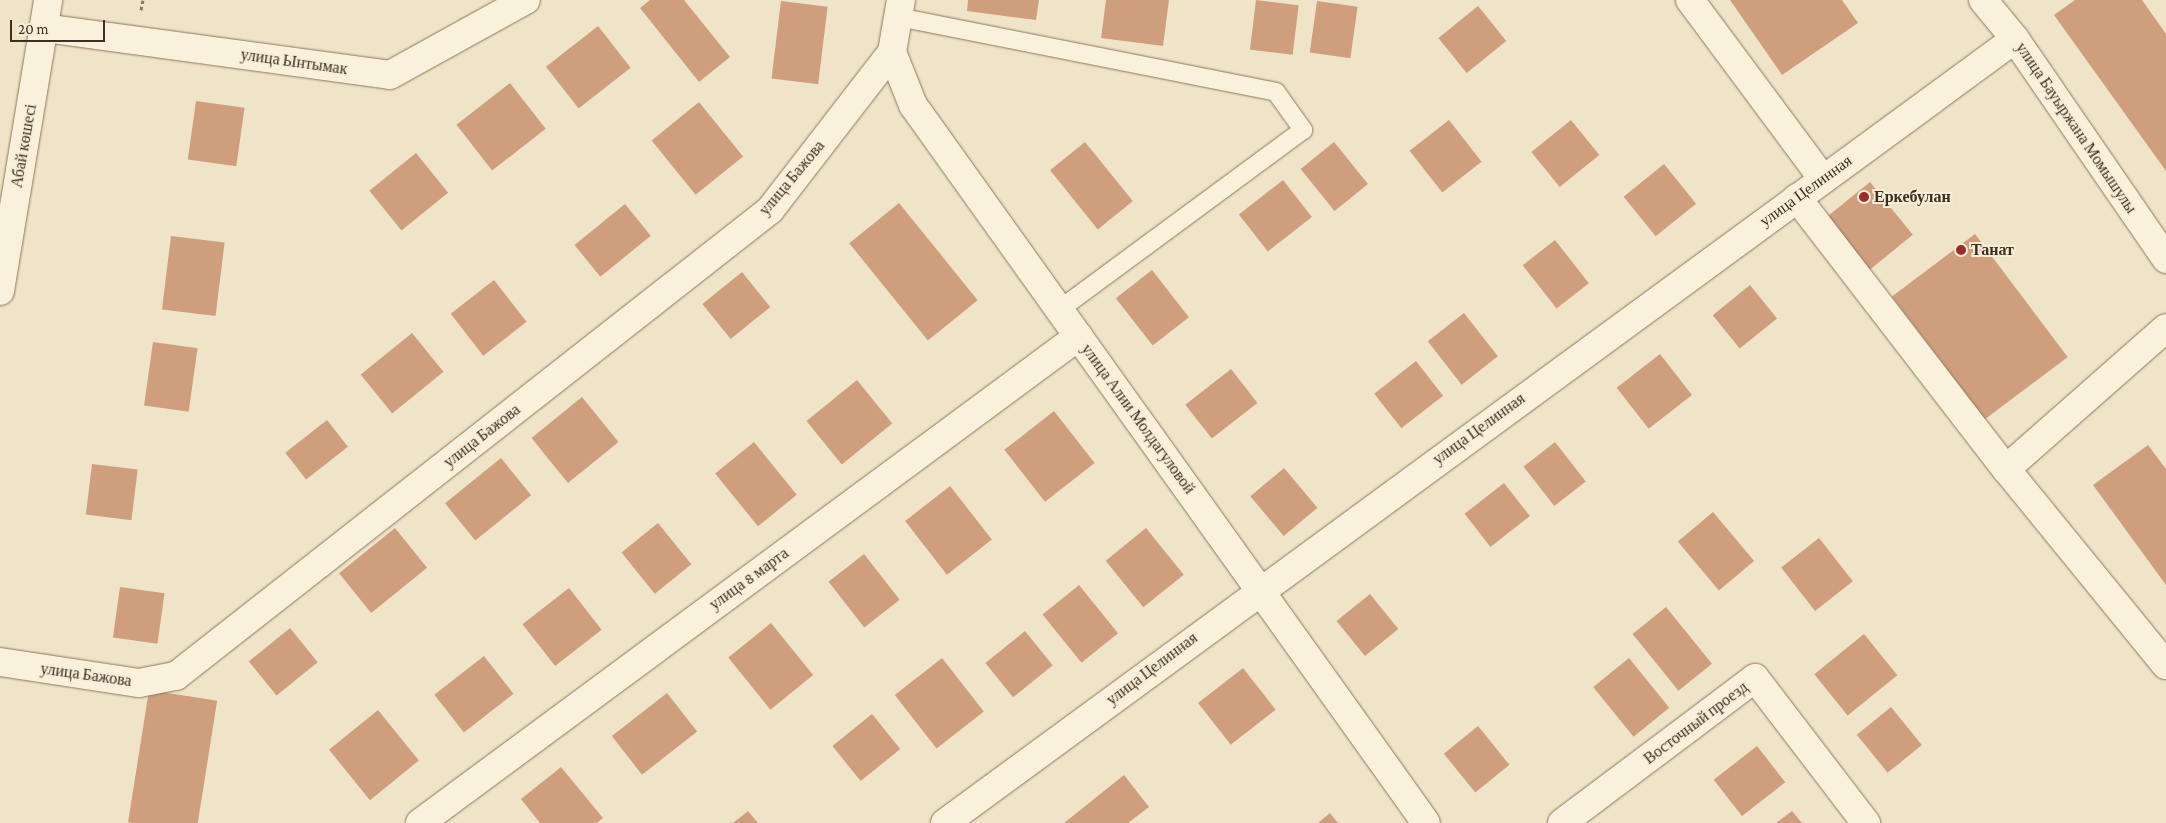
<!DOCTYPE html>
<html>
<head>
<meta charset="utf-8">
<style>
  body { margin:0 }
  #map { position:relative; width:2166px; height:823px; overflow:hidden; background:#f0e4c8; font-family:"Crimson Pro",serif }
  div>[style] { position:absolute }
  .building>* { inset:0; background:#cf9f7d; transform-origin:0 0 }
  .path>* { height:3px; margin-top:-1.5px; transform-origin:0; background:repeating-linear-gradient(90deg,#8d765c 0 4px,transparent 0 6.5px) }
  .roads { filter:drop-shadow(0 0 1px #8d765c) drop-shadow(0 0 1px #8d765c) }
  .lane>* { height:18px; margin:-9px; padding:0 9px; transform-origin:9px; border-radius:9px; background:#faf1dc }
  .street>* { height:28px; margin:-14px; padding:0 14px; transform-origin:14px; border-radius:14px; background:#faf1dc }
  .secondary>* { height:28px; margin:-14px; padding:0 14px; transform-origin:14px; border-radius:14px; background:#faf1dc }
  .dots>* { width:14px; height:14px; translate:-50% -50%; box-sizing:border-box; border:2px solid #f7eed8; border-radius:50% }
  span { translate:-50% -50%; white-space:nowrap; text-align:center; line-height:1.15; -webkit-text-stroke:4px #f7eed8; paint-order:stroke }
  .street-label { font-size:16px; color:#3d2e20 }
  .poi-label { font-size:16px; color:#3d2e20; font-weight:700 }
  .left { translate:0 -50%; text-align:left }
  .scale { position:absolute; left:10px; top:20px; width:95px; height:22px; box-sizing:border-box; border:2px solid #3d2e20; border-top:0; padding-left:6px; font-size:15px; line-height:18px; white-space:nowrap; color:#3d2e20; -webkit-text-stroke:4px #f7eed8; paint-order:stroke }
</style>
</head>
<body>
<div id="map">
  <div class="building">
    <div style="clip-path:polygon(650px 0,684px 0,730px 57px,699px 82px,640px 8px)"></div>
    <div style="clip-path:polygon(968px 0,1039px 0,1036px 20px,967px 11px)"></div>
    <div style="clip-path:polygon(1106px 0,1169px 0,1163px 46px,1101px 38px)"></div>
    <div style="left:1256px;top:0;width:43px;height:50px;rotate:7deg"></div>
    <div style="clip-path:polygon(1730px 0,1842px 0,1858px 23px,1782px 75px)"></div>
    <div style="clip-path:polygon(2075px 0,2142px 0,2166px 34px,2166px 171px,2054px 15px)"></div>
    <div style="left:781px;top:1px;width:47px;height:78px;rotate:7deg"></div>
    <div style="left:1317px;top:1px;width:41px;height:52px;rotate:8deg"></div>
    <div style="left:1478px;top:6px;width:45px;height:51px;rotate:51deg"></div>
    <div style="left:598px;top:26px;width:53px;height:66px;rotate:52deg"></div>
    <div style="left:510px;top:83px;width:58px;height:68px;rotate:52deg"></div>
    <div style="left:196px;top:101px;width:49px;height:59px;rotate:8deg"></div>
    <div style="left:699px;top:102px;width:70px;height:61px;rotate:51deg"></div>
    <div style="left:1449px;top:120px;width:53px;height:50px;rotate:52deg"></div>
    <div style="left:1571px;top:120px;width:45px;height:51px;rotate:51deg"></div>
    <div style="left:1085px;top:142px;width:76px;height:45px;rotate:51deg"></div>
    <div style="left:1334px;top:142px;width:54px;height:43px;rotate:51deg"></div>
    <div style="left:416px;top:153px;width:51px;height:60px;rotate:51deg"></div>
    <div style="left:1664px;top:164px;width:51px;height:52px;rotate:51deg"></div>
    <div style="left:1283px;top:180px;width:47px;height:56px;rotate:52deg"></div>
    <div style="left:1870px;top:182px;width:68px;height:57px;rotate:51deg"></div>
    <div style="left:899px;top:203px;width:125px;height:64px;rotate:51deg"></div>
    <div style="left:625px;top:204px;width:41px;height:65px;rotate:51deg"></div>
    <div style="left:1975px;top:234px;width:154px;height:104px;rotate:53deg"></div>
    <div style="left:171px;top:236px;width:54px;height:74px;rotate:7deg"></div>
    <div style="left:1555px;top:240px;width:55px;height:41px;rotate:52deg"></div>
    <div style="left:1152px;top:270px;width:60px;height:46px;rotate:52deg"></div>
    <div style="left:742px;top:272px;width:45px;height:51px;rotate:51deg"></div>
    <div style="left:494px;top:280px;width:53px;height:55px;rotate:52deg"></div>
    <div style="left:1750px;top:285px;width:43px;height:48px;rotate:51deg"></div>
    <div style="left:1464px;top:313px;width:55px;height:46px;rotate:52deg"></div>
    <div style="left:412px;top:333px;width:50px;height:66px;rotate:51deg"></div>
    <div style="left:153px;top:342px;width:45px;height:64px;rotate:8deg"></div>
    <div style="left:1660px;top:354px;width:52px;height:55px;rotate:52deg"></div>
    <div style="left:1416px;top:361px;width:44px;height:53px;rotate:52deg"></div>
    <div style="left:1231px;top:369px;width:43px;height:58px;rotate:52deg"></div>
    <div style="left:857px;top:380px;width:56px;height:65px;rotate:51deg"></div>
    <div style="left:582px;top:397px;width:58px;height:65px;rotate:51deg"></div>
    <div style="left:1054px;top:411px;width:66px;height:63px;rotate:52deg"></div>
    <div style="left:327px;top:420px;width:34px;height:53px;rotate:52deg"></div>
    <div style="left:754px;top:442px;width:68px;height:50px;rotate:51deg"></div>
    <div style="left:1555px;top:442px;width:50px;height:40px;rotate:52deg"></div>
    <div style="clip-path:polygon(2148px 445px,2166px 469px,2166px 585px,2093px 485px)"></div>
    <div style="left:501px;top:458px;width:48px;height:72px;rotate:51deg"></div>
    <div style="left:92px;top:464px;width:46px;height:51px;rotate:7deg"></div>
    <div style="left:1284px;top:468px;width:52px;height:44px;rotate:50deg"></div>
    <div style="left:1504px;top:483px;width:42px;height:50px;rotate:52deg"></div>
    <div style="left:950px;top:486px;width:68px;height:57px;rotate:52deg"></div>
    <div style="left:1713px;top:512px;width:64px;height:46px;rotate:50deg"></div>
    <div style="left:658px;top:523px;width:53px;height:47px;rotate:51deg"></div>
    <div style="left:395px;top:528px;width:51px;height:72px;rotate:51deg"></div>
    <div style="left:1146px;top:528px;width:60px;height:52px;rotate:51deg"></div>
    <div style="left:1819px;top:538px;width:55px;height:48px;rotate:52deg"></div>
    <div style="left:864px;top:554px;width:58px;height:45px;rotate:52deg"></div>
    <div style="left:1079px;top:585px;width:62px;height:47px;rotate:51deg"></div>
    <div style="left:120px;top:587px;width:45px;height:51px;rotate:8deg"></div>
    <div style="left:569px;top:588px;width:53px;height:59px;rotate:52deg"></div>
    <div style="left:1370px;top:594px;width:45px;height:43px;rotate:51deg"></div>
    <div style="left:1666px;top:607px;width:73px;height:43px;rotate:51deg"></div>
    <div style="left:771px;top:623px;width:67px;height:55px;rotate:51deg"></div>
    <div style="left:290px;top:628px;width:44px;height:53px;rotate:51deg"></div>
    <div style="left:1025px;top:631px;width:44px;height:51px;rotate:51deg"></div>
    <div style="left:1864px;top:634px;width:53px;height:64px;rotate:51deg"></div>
    <div style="left:484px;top:656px;width:48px;height:63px;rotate:52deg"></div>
    <div style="left:942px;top:658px;width:68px;height:60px;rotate:52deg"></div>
    <div style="left:1629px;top:658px;width:64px;height:46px;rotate:51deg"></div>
    <div style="left:1243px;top:668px;width:53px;height:57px;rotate:52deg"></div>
    <div style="left:149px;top:690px;width:69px;height:134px;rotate:9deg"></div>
    <div style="left:667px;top:693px;width:49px;height:70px;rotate:52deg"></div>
    <div style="left:1891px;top:707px;width:49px;height:44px;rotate:51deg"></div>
    <div style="left:378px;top:710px;width:65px;height:63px;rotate:51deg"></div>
    <div style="left:872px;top:714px;width:45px;height:51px;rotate:51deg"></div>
    <div style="left:1478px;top:726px;width:50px;height:44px;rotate:51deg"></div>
    <div style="left:1757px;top:746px;width:46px;height:55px;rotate:52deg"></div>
    <div style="clip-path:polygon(561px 767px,603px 818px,597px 823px,540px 823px,521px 799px)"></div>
    <div style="clip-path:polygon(1124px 775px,1149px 807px,1128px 823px,1064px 823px)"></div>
    <div style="clip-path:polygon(748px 811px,758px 823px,733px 823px)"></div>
    <div style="clip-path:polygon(1792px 811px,1802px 823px,1776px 823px)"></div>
    <div style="clip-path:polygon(1330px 813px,1338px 823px,1318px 823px)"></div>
  </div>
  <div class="path">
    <div style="left:141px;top:10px;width:10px;rotate:-79deg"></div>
  </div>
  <div class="roads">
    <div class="lane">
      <div style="left:898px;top:17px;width:385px;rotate:11.2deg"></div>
      <div style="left:1276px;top:92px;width:47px;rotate:54.6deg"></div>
      <div style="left:1303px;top:130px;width:302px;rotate:143.6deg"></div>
    </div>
    <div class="street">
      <div style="left:901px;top:0;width:53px;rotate:99.8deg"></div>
      <div style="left:892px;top:52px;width:57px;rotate:68.4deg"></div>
      <div style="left:913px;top:105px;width:882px;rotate:54.45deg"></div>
      <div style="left:1690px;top:0;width:223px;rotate:53.4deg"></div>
      <div style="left:1983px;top:0;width:50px;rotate:50.6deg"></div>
      <div style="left:2015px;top:39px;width:267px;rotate:55.5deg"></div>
      <div style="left:44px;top:28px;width:349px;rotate:7.7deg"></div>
      <div style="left:390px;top:75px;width:155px;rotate:-28.9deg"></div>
      <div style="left:1797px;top:198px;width:342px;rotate:52.4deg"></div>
      <div style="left:2006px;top:469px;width:253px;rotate:50.8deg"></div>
      <div style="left:2006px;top:469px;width:213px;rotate:-41.4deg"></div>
      <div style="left:0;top:662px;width:141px;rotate:8.6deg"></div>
      <div style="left:139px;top:683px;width:38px;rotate:-11deg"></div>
      <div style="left:176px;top:676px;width:755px;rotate:-38.11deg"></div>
      <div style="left:770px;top:210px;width:200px;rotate:-52.3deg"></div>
      <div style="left:420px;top:823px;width:819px;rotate:-36.46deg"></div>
      <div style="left:945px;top:823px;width:1326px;rotate:-36.23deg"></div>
      <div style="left:1562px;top:823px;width:241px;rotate:-36.9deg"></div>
      <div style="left:1755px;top:678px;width:183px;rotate:52.6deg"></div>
    </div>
    <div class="secondary">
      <div style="left:0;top:291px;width:295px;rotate:-80.6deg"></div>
    </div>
  </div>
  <div class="dots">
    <div style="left:1864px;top:197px;background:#9e2a2b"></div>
    <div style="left:1961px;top:250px;background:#9e2a2b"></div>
  </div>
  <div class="street-label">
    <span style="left:294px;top:62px;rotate:8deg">улица Ынтымак</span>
    <span style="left:2076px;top:128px;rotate:56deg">улица Бауыржана Момышулы</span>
    <span style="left:24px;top:146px;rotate:-80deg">Абай көшесі</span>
    <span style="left:792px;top:178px;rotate:-50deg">улица Бажова</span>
    <span style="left:1806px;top:191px;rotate:-36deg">улица Целинная</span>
    <span style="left:1138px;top:419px;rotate:54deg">улица Алии Молдагуловой</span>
    <span style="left:1479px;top:429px;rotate:-36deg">улица Целинная</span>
    <span style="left:482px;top:436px;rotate:-38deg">улица Бажова</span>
    <span style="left:749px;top:579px;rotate:-36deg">улица 8 марта</span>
    <span style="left:1152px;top:669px;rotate:-37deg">улица Целинная</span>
    <span style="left:86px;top:675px;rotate:8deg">улица Бажова</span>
    <span style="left:1696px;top:723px;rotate:-37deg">Восточный проезд</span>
  </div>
  <div class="poi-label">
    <span class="left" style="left:1874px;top:197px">Еркебулан</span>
    <span class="left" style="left:1971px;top:250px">Танат</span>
  </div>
  <div class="scale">20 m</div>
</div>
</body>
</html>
